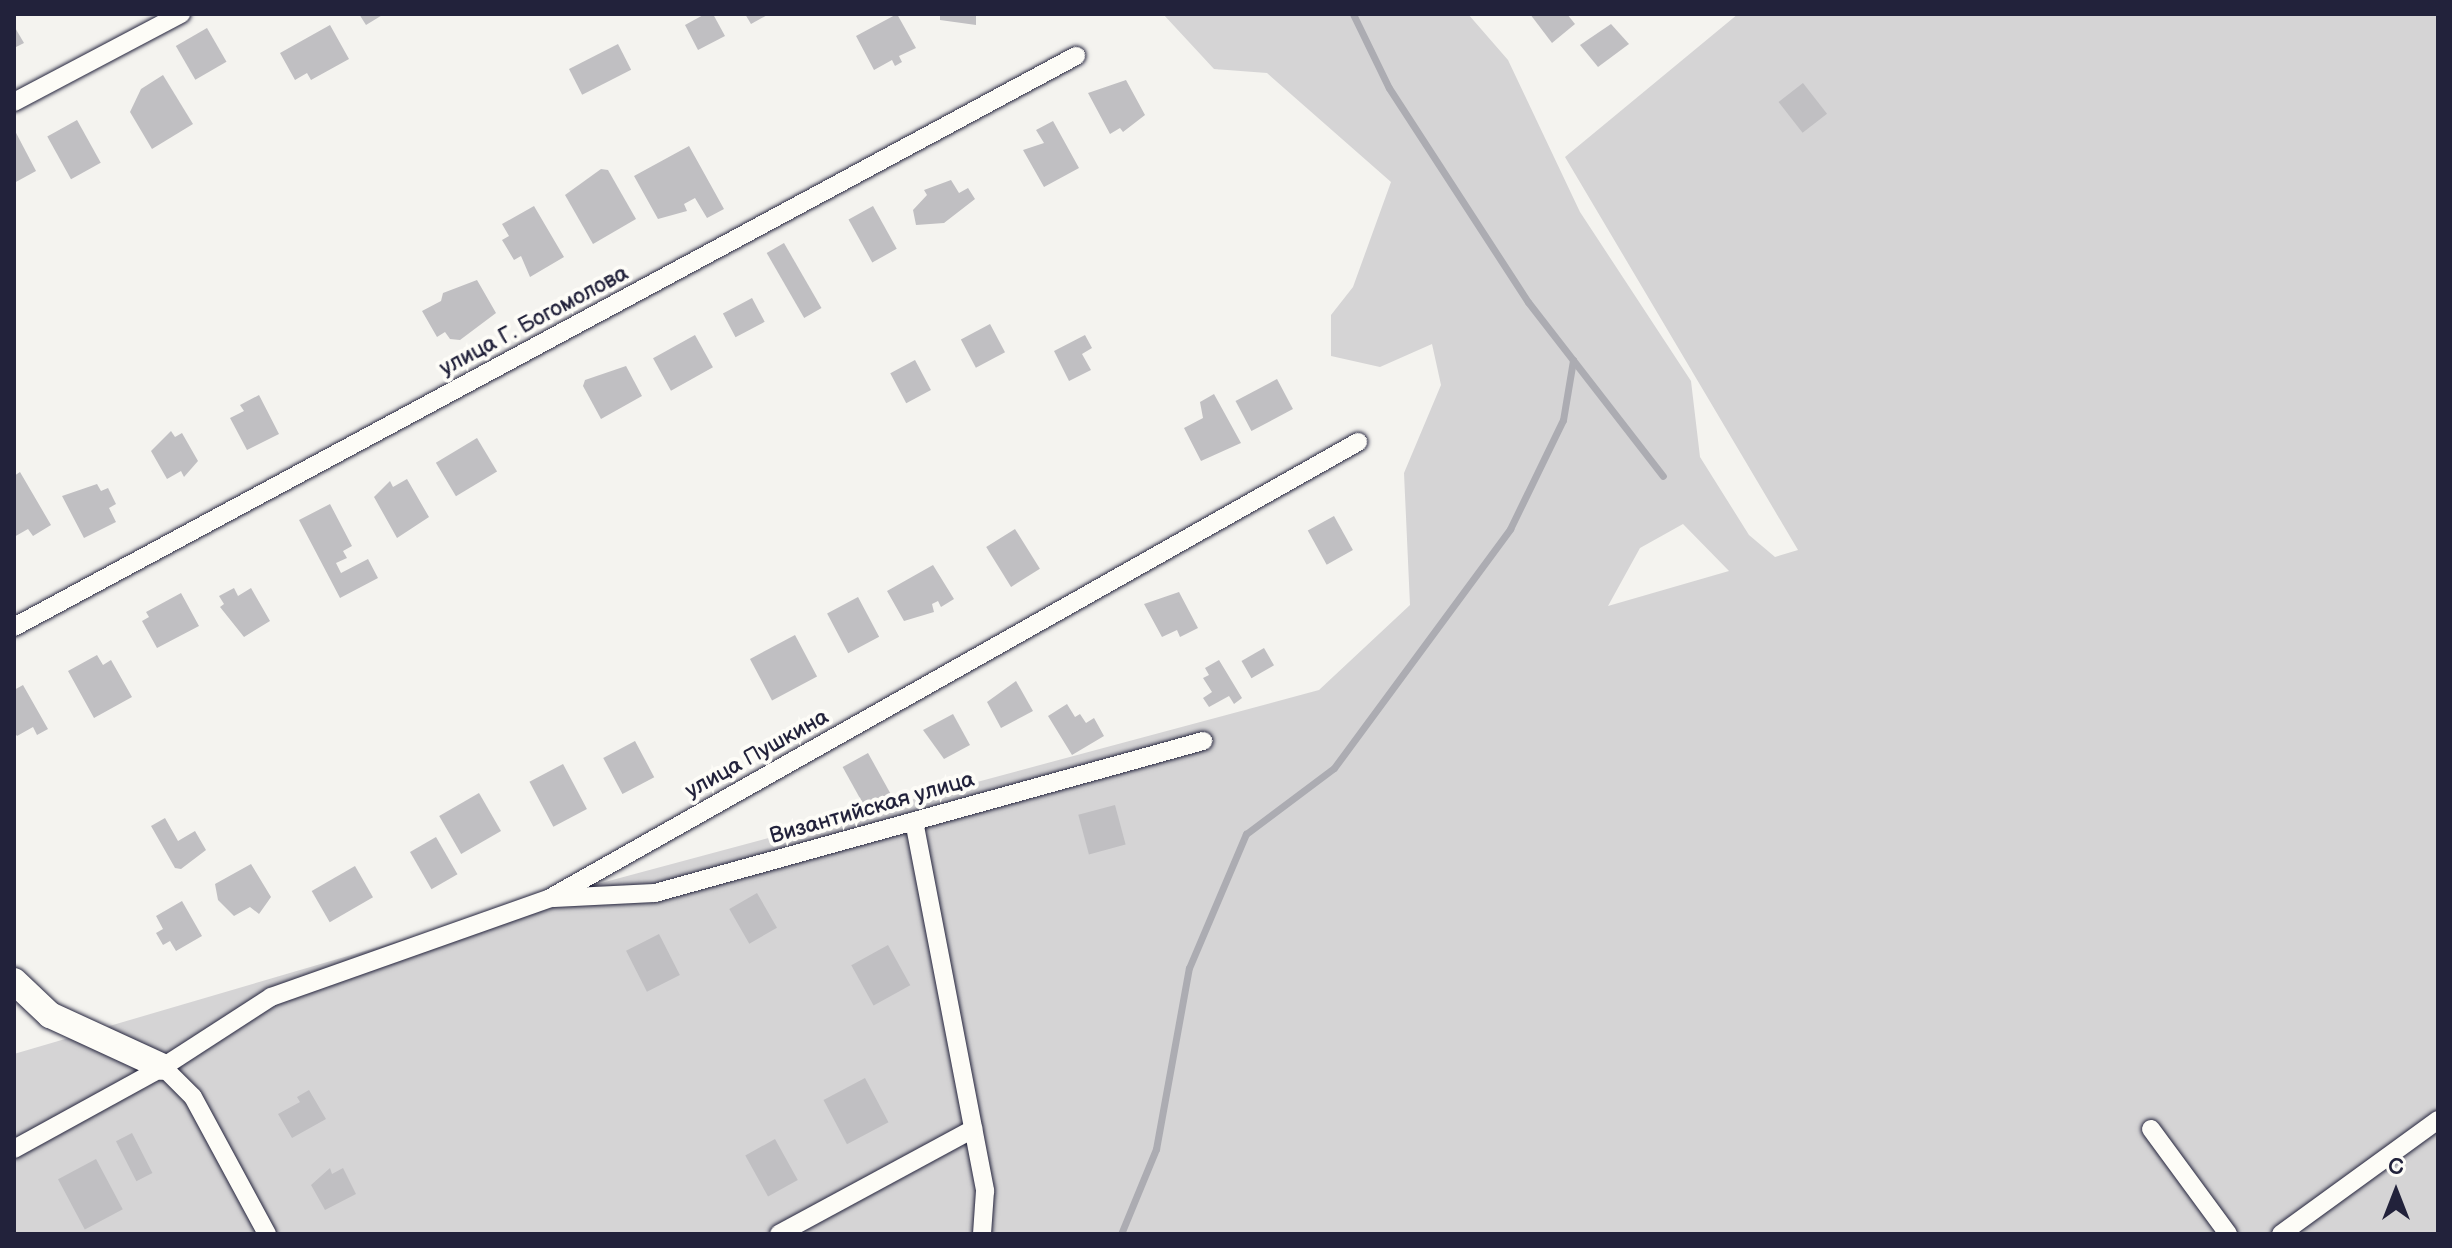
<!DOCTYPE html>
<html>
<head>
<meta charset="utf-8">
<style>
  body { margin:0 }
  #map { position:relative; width:2452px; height:1248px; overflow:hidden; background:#f4f3ef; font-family:"Balsamiq Sans",sans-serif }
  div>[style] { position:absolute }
  .green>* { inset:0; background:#d5d4d5 }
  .stream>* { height:7px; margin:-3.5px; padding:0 3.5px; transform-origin:3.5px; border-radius:3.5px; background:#acacb2 }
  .building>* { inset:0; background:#c0bfc2; transform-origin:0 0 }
  .roads { filter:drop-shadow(0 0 2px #22223b) drop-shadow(0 0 2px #22223b) }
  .street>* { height:18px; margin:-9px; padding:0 9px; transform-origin:9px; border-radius:9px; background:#fdfcf7 }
  .secondary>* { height:26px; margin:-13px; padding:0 13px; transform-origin:13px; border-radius:13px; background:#fdfcf7 }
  span { translate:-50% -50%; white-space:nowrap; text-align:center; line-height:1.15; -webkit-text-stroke:8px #fdfcf7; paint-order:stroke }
  .street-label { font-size:22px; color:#22223b }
  .frame { position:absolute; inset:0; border:16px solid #22223b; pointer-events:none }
  .north { position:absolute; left:2356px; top:1152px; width:80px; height:80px; -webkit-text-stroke:6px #fdfcf7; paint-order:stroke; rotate:0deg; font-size:22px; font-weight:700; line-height:32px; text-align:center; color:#22223b }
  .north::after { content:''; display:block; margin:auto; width:28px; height:36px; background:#22223b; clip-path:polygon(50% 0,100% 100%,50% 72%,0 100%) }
</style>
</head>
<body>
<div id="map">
  <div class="green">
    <div style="clip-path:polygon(evenodd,1163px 14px,1468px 14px,1508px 60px,1580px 212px,1691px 381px,1700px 457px,1749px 535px,1775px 557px,1798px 550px,1565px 157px,1738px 14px,2438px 14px,2438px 1234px,14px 1234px,14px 1054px,549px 897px,1319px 690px,1410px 605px,1404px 473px,1441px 385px,1432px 344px,1380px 367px,1331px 356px,1331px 315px,1353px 287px,1391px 182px,1267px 73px,1214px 69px,1163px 14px,1683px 524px,1729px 571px,1608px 606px,1640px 548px,1683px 524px)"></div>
  </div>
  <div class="stream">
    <div style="left:1353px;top:14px;width:82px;rotate:64.1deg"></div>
    <div style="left:1389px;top:88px;width:255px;rotate:57deg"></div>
    <div style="left:1528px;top:302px;width:220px;rotate:52.2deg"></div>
    <div style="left:1121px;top:1234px;width:92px;rotate:-67.6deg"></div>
    <div style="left:1156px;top:1149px;width:184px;rotate:-79.7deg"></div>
    <div style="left:1189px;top:968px;width:146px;rotate:-67deg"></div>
    <div style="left:1246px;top:834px;width:110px;rotate:-36.9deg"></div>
    <div style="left:1334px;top:768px;width:297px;rotate:-53.6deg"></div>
    <div style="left:1510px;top:529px;width:121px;rotate:-64.1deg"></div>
    <div style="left:1563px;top:420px;width:61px;rotate:-80.5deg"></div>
  </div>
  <div class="building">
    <div style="clip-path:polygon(359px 14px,384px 14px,366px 25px)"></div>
    <div style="clip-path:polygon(705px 14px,713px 14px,725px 36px,698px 50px,685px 25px)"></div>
    <div style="clip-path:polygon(745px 14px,769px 14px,751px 24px)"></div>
    <div style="clip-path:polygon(897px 14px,916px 48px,899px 56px,902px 62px,895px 66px,892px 60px,874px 70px,856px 36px)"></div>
    <div style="clip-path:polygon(940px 14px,976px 14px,976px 25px,940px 20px)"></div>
    <div style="clip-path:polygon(1530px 14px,1567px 14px,1575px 24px,1552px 43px)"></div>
    <div style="clip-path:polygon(1611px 24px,1629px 44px,1598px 67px,1580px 45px)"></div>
    <div style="clip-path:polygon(330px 25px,349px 59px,311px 80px,307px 73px,295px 80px,280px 53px)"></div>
    <div style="clip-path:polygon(14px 26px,24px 43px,14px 48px)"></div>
    <div style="left:207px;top:28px;width:39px;height:36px;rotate:60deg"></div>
    <div style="left:618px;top:44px;width:29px;height:55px;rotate:63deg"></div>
    <div style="clip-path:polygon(163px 75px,193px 124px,152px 149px,130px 112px,141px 89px)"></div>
    <div style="clip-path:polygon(1126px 80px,1145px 115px,1123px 132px,1120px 128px,1110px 134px,1088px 93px)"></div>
    <div style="left:1803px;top:83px;width:39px;height:31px;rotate:52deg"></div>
    <div style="left:77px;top:120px;width:49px;height:34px;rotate:61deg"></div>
    <div style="clip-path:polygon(1053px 121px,1079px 168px,1044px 187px,1023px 150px,1044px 143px,1036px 130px)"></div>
    <div style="clip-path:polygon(14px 129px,36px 171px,14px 183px)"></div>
    <div style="clip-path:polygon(689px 146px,724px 209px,707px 218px,695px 198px,684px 204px,687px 211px,658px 219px,634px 176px)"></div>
    <div style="clip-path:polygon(601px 169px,608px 170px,636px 219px,593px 244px,565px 195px)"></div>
    <div style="clip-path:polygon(951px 180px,959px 193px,968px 188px,975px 199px,944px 223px,916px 225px,913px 210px,927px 195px,924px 190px)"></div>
    <div style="clip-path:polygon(534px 206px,564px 257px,530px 277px,521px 256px,514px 260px,502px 240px,509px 236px,502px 224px)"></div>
    <div style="left:873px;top:206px;width:49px;height:28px;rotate:61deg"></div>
    <div style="left:784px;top:243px;width:75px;height:20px;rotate:60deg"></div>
    <div style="clip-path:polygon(477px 280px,496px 313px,460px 340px,450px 339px,445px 332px,437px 337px,422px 311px,441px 301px,443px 293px)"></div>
    <div style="left:752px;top:298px;width:27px;height:33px;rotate:62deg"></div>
    <div style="left:990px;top:324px;width:32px;height:33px;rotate:62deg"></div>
    <div style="left:695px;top:335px;width:37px;height:48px;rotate:61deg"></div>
    <div style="clip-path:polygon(1085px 335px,1092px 348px,1082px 354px,1091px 370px,1069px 381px,1054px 351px)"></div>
    <div style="left:915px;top:360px;width:34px;height:28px;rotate:62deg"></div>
    <div style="clip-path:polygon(626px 366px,642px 396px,601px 419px,583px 386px,585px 380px)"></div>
    <div style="left:1277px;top:379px;width:34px;height:47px;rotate:62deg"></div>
    <div style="clip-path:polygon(1214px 394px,1241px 443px,1201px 461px,1184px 428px,1203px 418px,1200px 402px)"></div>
    <div style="clip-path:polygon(259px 395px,279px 434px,247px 450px,230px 418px,244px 411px,240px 405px)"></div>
    <div style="clip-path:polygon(171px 431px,175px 437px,182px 433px,198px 461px,184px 477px,181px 471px,167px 479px,151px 451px)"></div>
    <div style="left:477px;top:438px;width:39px;height:48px;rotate:59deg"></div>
    <div style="clip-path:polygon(20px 472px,51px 525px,33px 536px,28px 529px,14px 537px,14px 476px)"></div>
    <div style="clip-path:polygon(407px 479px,429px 517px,397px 538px,374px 497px,390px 481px,393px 487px)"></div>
    <div style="clip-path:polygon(97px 484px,101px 491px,108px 488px,116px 504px,109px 508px,116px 522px,84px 538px,62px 496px)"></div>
    <div style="clip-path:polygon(330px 504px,352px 546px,343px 551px,347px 558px,336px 563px,341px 573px,368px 559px,378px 578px,340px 598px,299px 520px)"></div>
    <div style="left:1334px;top:516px;width:39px;height:30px;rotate:61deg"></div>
    <div style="left:1015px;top:529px;width:47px;height:34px;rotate:58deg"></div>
    <div style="clip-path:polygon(933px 565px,954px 599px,941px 607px,938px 601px,932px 604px,934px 612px,904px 621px,887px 591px)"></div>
    <div style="clip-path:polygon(234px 588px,238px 596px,251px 588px,270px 621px,244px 637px,220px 607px,224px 604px,219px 596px)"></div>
    <div style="clip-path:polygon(1179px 592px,1198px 628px,1180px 637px,1177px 630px,1162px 637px,1144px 604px)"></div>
    <div style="clip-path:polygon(181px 593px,199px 626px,157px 648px,142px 621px,149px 617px,146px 612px)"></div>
    <div style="left:858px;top:597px;width:45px;height:35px;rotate:62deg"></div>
    <div style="left:795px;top:635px;width:47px;height:51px;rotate:62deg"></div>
    <div style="left:1264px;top:648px;width:20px;height:26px;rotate:60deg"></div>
    <div style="clip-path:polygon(97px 655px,103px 665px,111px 660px,132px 697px,94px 718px,68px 671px)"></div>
    <div style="clip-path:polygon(1219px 660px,1242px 698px,1234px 704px,1229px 696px,1209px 707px,1203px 698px,1212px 692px,1203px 678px,1209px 675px,1205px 668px)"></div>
    <div style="clip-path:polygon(1016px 681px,1033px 711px,1001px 728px,987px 702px)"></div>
    <div style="clip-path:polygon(23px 685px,48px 729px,37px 735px,33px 727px,17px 736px,14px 732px,14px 690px)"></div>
    <div style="clip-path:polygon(1067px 704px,1075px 717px,1080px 714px,1086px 723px,1094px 718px,1104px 736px,1072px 755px,1048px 716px)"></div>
    <div style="clip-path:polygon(953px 714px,970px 745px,944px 759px,923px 730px)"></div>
    <div style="left:635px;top:741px;width:41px;height:36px;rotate:62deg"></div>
    <div style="left:868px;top:753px;width:46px;height:29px;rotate:61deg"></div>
    <div style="left:563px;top:764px;width:51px;height:38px;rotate:62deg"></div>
    <div style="left:479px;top:793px;width:44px;height:46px;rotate:60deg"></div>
    <div style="left:1115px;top:805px;width:41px;height:38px;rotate:75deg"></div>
    <div style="clip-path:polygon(165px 818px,178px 841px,195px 831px,206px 850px,181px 869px,175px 868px,151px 826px)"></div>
    <div style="left:436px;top:837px;width:43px;height:30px;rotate:60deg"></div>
    <div style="clip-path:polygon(251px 864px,271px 897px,259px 914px,250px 907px,234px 916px,218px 900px,215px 884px)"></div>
    <div style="left:355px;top:866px;width:36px;height:50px;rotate:60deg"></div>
    <div style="left:757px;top:893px;width:40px;height:32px;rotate:60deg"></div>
    <div style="clip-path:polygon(182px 901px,202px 936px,176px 951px,170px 941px,163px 945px,156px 933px,163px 929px,156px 916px)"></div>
    <div style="left:659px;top:934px;width:46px;height:37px;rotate:63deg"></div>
    <div style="left:888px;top:945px;width:46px;height:42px;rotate:61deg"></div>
    <div style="left:865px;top:1078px;width:50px;height:47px;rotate:62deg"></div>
    <div style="clip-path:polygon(309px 1090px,326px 1119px,292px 1138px,278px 1114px,300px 1102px,297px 1097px)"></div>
    <div style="left:132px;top:1133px;width:45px;height:18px;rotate:63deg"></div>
    <div style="left:775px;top:1139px;width:47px;height:34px;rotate:61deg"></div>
    <div style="left:96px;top:1159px;width:57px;height:43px;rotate:62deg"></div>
    <div style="clip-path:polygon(330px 1168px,332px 1174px,343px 1168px,356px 1194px,325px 1210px,311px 1185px)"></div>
  </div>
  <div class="roads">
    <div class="street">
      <div style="left:14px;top:102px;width:189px;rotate:-27.8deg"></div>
      <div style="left:14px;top:627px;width:1206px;rotate:-28.27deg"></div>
      <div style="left:914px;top:821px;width:377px;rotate:79.1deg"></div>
      <div style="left:985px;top:1191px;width:43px;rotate:94deg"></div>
      <div style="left:553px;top:898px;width:102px;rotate:-2.8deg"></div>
      <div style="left:655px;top:893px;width:569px;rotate:-15.5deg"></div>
      <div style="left:163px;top:1067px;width:42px;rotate:45deg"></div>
      <div style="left:193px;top:1097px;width:156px;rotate:61.6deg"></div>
      <div style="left:2151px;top:1129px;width:130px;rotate:53.7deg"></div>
      <div style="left:14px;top:1149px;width:170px;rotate:-28.8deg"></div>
      <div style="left:163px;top:1067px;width:129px;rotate:-32.9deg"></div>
      <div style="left:271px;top:997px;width:296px;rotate:-19.5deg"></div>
      <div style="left:550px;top:898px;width:928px;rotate:-29.44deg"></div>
      <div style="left:779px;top:1234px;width:221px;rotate:-28.4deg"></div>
      <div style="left:2281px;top:1234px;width:194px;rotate:-36deg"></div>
    </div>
    <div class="secondary">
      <div style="left:14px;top:981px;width:50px;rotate:43.4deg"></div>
      <div style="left:50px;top:1015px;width:124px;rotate:24.7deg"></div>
    </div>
  </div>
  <div class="street-label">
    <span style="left:534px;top:321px;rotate:-28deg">улица Г. Богомолова</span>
    <span style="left:757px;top:754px;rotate:-29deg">улица Пушкина</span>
    <span style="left:872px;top:808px;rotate:-16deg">Византийская улица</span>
  </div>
  <div class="frame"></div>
  <div class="north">С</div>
</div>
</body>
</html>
